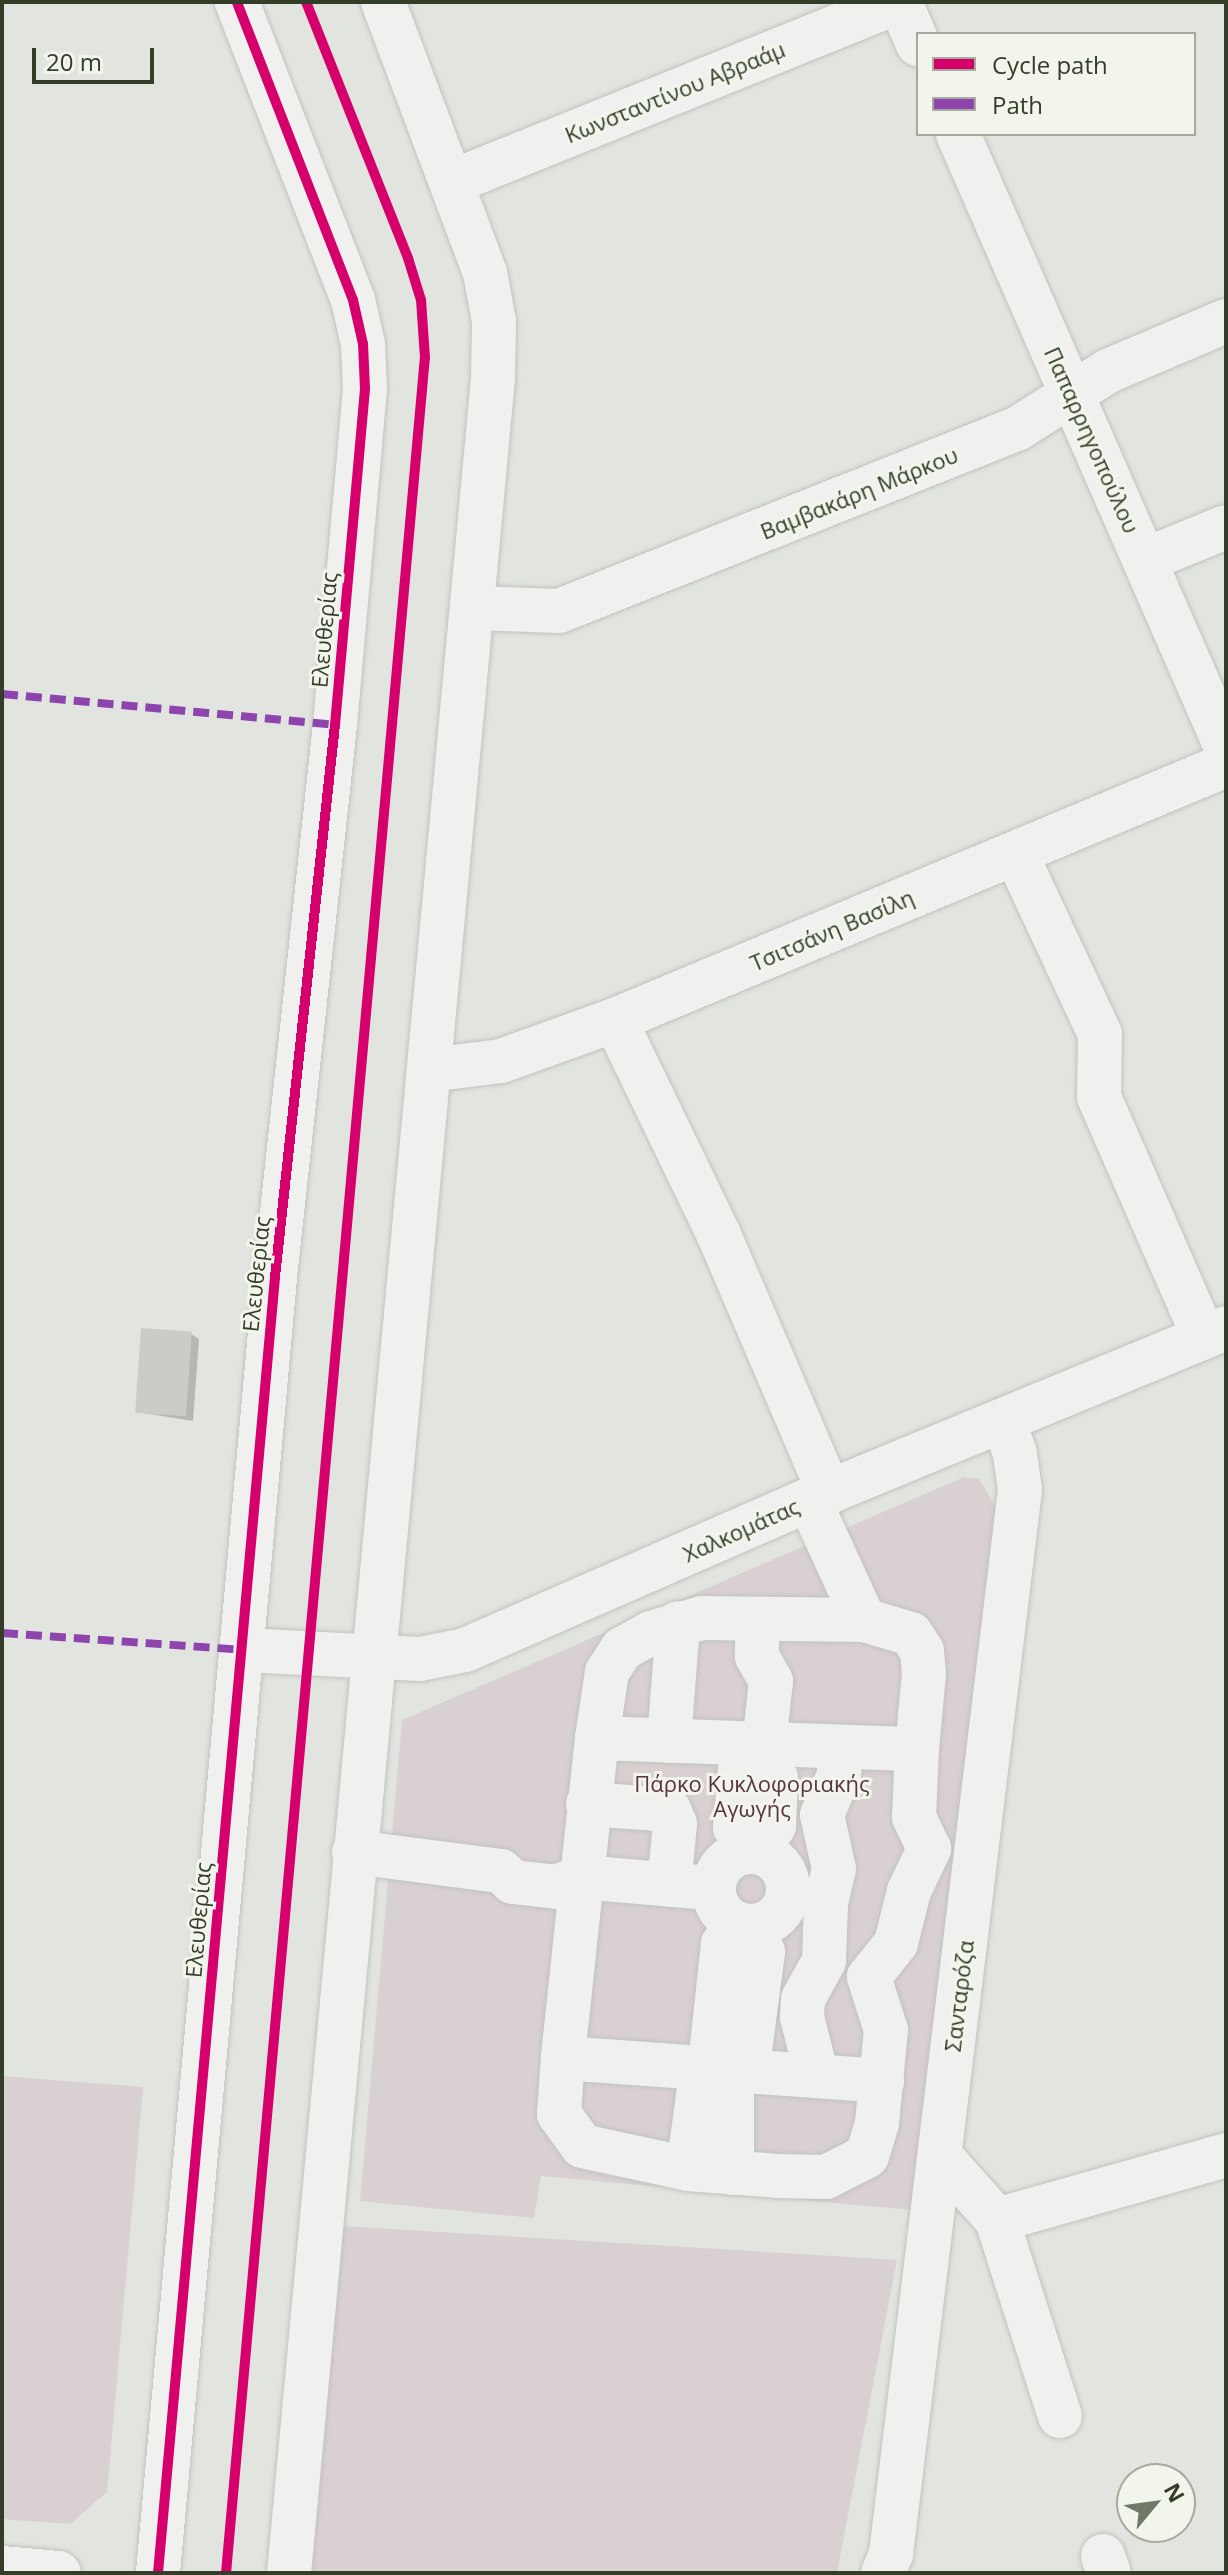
<!DOCTYPE html>
<html>
<head>
<meta charset="utf-8">
<style>
  body { margin:0 }
  #map { position:relative; width:1228px; height:2575px; overflow:hidden; background:#e2e5df; font-family:"Open Sans",sans-serif }
  div>[style] { position:absolute }
  .green>* { inset:0; background:#d9d0d1 }
  .shadow>* { inset:0; background:#0003 }
  .building>* { inset:0; background:#cacdc7; transform-origin:0 0 }
  .roads { filter:drop-shadow(0 0 2px #c0c3be) drop-shadow(0 0 2px #c0c3be) }
  .minor>* { height:44px; margin:-22px; padding:0 22px; transform-origin:22px; border-radius:22px; background:#f0f1ef }
  .minor>.ring { margin:-22px; padding:0; box-sizing:content-box; background:none; border:44px solid #f0f1ef; border-radius:50% }
  .quiet>* { height:8px; margin-top:-4px; transform-origin:0; background:repeating-linear-gradient(90deg,#8e44ad 0 16px,transparent 0 24px) }
  .cycleway>* { height:10px; margin:-5px; padding:0 5px; transform-origin:5px; border-radius:5px; background:#d6006c }
  span { translate:-50% -50%; white-space:nowrap; text-align:center; line-height:1.15; -webkit-text-stroke:6px #f1f5ec; paint-order:stroke }
  .street-label { font-size:22px; color:#333d27 }
  .park-label { font-size:22px; color:#593441 }
  .frame { position:absolute; inset:0; border:4px solid #333d27; pointer-events:none }
  .legend { position:absolute; left:916px; top:32px; width:280px; height:104px; box-sizing:border-box; background:#f1f5ec; border:2px solid #a5ab9d; margin:0; padding:10px 14px; list-style:none; font-size:24px; color:#333d27 }
  .legend li { display:flex; align-items:center; gap:16px; height:40px }
  .legend b { width:40px; border:2px solid #a5ab9d }
  .north { position:absolute; left:1116px; top:2463px; width:80px; height:80px; box-sizing:border-box; background:#f1f5ec; border:2px solid #a5ab9d; border-radius:50%; rotate:61deg; font-size:22px; font-weight:700; line-height:32px; text-align:center; color:#333d27 }
  .north::after { content:''; display:block; margin:auto; width:28px; height:36px; background:#707867; clip-path:polygon(50% 0,100% 100%,50% 72%,0 100%) }
  .scale { position:absolute; left:32px; top:48px; width:122px; height:36px; box-sizing:border-box; border:4px solid #333d27; border-top:0; padding-left:10px; font-size:24px; line-height:28px; white-space:nowrap; color:#333d27; -webkit-text-stroke:6px #f1f5ec; paint-order:stroke }
</style>
</head>
<body>
<div id="map">
  <div class="green">
    <div style="clip-path:polygon(964px 1477px,979px 1479px,996px 1507px,912px 2210px,541px 2176px,534px 2218px,360px 2201px,402px 1720px)"></div>
    <div style="clip-path:polygon(2px 2076px,143px 2087px,107px 2492px,70px 2524px,2px 2519px)"></div>
    <div style="clip-path:polygon(343px 2226px,897px 2260px,837px 2573px,312px 2573px)"></div>
  </div>
  <div class="shadow">
    <div style="clip-path:polygon(191px 1334px,199px 1339px,193px 1421px,137px 1412px)"></div>
  </div>
  <div class="building">
    <div style="left:141px;top:1328px;width:51px;height:85px;rotate:4deg"></div>
  </div>
  <div class="roads">
    <div class="minor">
      <div style="left:900px;top:2px;width:46px;rotate:66.8deg"></div>
      <div style="left:958px;top:134px;width:669px;rotate:66.39deg"></div>
      <div style="left:452px;top:182px;width:481px;rotate:-22deg"></div>
      <div style="left:1145px;top:560px;width:87px;rotate:-22.2deg"></div>
      <div style="left:474px;top:608px;width:85px;rotate:2deg"></div>
      <div style="left:559px;top:611px;width:493px;rotate:-21.7deg"></div>
      <div style="left:1017px;top:429px;width:108px;rotate:-32.5deg"></div>
      <div style="left:1108px;top:371px;width:128px;rotate:-23deg"></div>
      <div style="left:1016px;top:854px;width:199px;rotate:65deg"></div>
      <div style="left:1100px;top:1034px;width:63px;rotate:90.9deg"></div>
      <div style="left:1099px;top:1097px;width:262px;rotate:66.4deg"></div>
      <div style="left:615px;top:1020px;width:237px;rotate:64.2deg"></div>
      <div style="left:718px;top:1233px;width:282px;rotate:66.8deg"></div>
      <div style="left:429px;top:1070px;width:73px;rotate:-7.1deg"></div>
      <div style="left:501px;top:1061px;width:121px;rotate:-19.8deg"></div>
      <div style="left:615px;top:1020px;width:662px;rotate:-22.65deg"></div>
      <div style="left:809px;top:1500px;width:132px;rotate:65.4deg"></div>
      <div style="left:758px;top:1619px;width:37px;rotate:92deg"></div>
      <div style="left:757px;top:1656px;width:29px;rotate:61deg"></div>
      <div style="left:771px;top:1681px;width:63px;rotate:96.3deg"></div>
      <div style="left:764px;top:1744px;width:36px;rotate:71deg"></div>
      <div style="left:776px;top:1778px;width:48px;rotate:92.4deg"></div>
      <div style="left:774px;top:1826px;width:33px;rotate:130deg"></div>
      <div style="left:753px;top:1851px;width:30px;rotate:-127deg"></div>
      <div style="left:735px;top:1827px;width:58px;rotate:-85.1deg"></div>
      <div style="left:740px;top:1769px;width:35px;rotate:-46deg"></div>
      <div style="left:243px;top:1650px;width:177px;rotate:2.9deg"></div>
      <div style="left:420px;top:1659px;width:46px;rotate:-11.3deg"></div>
      <div style="left:465px;top:1650px;width:375px;rotate:-23.6deg"></div>
      <div style="left:809px;top:1500px;width:451px;rotate:-22.4deg"></div>
      <div style="left:597px;top:1738px;width:320px;rotate:2deg"></div>
      <div style="left:917px;top:1749px;width:75px;rotate:-84.7deg"></div>
      <div style="left:924px;top:1674px;width:23px;rotate:-95deg"></div>
      <div style="left:922px;top:1651px;width:20px;rotate:-123deg"></div>
      <div style="left:911px;top:1634px;width:49px;rotate:-163.4deg"></div>
      <div style="left:864px;top:1620px;width:162px;rotate:-179.3deg"></div>
      <div style="left:702px;top:1618px;width:53px;rotate:163.6deg"></div>
      <div style="left:651px;top:1633px;width:33px;rotate:151deg"></div>
      <div style="left:622px;top:1649px;width:27px;rotate:123deg"></div>
      <div style="left:607px;top:1672px;width:67px;rotate:98.6deg"></div>
      <div style="left:597px;top:1738px;width:322px;rotate:96.1deg"></div>
      <div style="left:563px;top:2058px;width:320px;rotate:4.1deg"></div>
      <div style="left:669px;top:1741px;width:118px;rotate:-85.6deg"></div>
      <div style="left:588px;top:1804px;width:81px;rotate:4.2deg"></div>
      <div style="left:669px;top:1810px;width:15px;rotate:67deg"></div>
      <div style="left:675px;top:1824px;width:61px;rotate:95.6deg"></div>
      <div style="left:354px;top:1852px;width:148px;rotate:7.4deg"></div>
      <div style="left:501px;top:1871px;width:16px;rotate:43deg"></div>
      <div style="left:513px;top:1882px;width:44px;rotate:6.5deg"></div>
      <div style="left:557px;top:1887px;width:25px;rotate:-23deg"></div>
      <div style="left:580px;top:1877px;width:131px;rotate:4.8deg"></div>
      <div class="ring" style="left:714px;top:1852px;width:30px;height:30px"></div>
      <div style="left:563px;top:2058px;width:56px;rotate:94.1deg"></div>
      <div style="left:559px;top:2114px;width:39px;rotate:54deg"></div>
      <div style="left:582px;top:2146px;width:108px;rotate:12.2deg"></div>
      <div style="left:688px;top:2169px;width:90px;rotate:4.4deg"></div>
      <div style="left:778px;top:2176px;width:48px;rotate:1.2deg"></div>
      <div style="left:826px;top:2177px;width:46px;rotate:-27.1deg"></div>
      <div style="left:867px;top:2156px;width:34px;rotate:-73deg"></div>
      <div style="left:877px;top:2123px;width:93px;rotate:-84.5deg"></div>
      <div style="left:886px;top:2030px;width:56px;rotate:-107.8deg"></div>
      <div style="left:869px;top:1977px;width:43px;rotate:-51.5deg"></div>
      <div style="left:896px;top:1943px;width:54px;rotate:-76deg"></div>
      <div style="left:909px;top:1891px;width:47px;rotate:-64.5deg"></div>
      <div style="left:929px;top:1849px;width:35px;rotate:-115deg"></div>
      <div style="left:914px;top:1817px;width:68px;rotate:-87.5deg"></div>
      <div style="left:817px;top:2076px;width:61px;rotate:-104.3deg"></div>
      <div style="left:802px;top:2017px;width:18px;rotate:-87deg"></div>
      <div style="left:803px;top:1999px;width:43px;rotate:-61.1deg"></div>
      <div style="left:824px;top:1961px;width:58px;rotate:-88deg"></div>
      <div style="left:826px;top:1903px;width:35px;rotate:-77deg"></div>
      <div style="left:834px;top:1869px;width:55px;rotate:-102.5deg"></div>
      <div style="left:822px;top:1815px;width:43px;rotate:-67deg"></div>
      <div style="left:839px;top:1775px;width:28px;rotate:-86deg"></div>
      <div style="left:940px;top:2156px;width:86px;rotate:48.3deg"></div>
      <div style="left:997px;top:2220px;width:238px;rotate:-15.8deg"></div>
      <div style="left:688px;top:2169px;width:81px;rotate:-82.2deg"></div>
      <div style="left:699px;top:2089px;width:38px;rotate:-30deg"></div>
      <div style="left:732px;top:2070px;width:27px;rotate:-48deg"></div>
      <div style="left:750px;top:2050px;width:99px;rotate:-82.4deg"></div>
      <div style="left:763px;top:1952px;width:28px;rotate:-117deg"></div>
      <div style="left:750px;top:1927px;width:32px;rotate:148deg"></div>
      <div style="left:723px;top:1944px;width:103px;rotate:96.2deg"></div>
      <div style="left:712px;top:2046px;width:31px;rotate:50deg"></div>
      <div style="left:732px;top:2070px;width:103px;rotate:90deg"></div>
      <div style="left:997px;top:2220px;width:206px;rotate:72.2deg"></div>
      <div style="left:1103px;top:2556px;width:18px;rotate:71deg"></div>
      <div style="left:2px;top:2568px;width:57px;rotate:5deg"></div>
      <div style="left:158px;top:2573px;width:1301px;rotate:-84.84deg"></div>
      <div style="left:275px;top:1277px;width:555px;rotate:-83.8deg"></div>
      <div style="left:335px;top:725px;width:337px;rotate:-84.9deg"></div>
      <div style="left:365px;top:389px;width:45px;rotate:-92.5deg"></div>
      <div style="left:363px;top:344px;width:45px;rotate:-102.8deg"></div>
      <div style="left:353px;top:300px;width:320px;rotate:-111.3deg"></div>
      <div style="left:289px;top:2573px;width:2203px;rotate:-84.69deg"></div>
      <div style="left:493px;top:379px;width:58px;rotate:-89deg"></div>
      <div style="left:494px;top:321px;width:49px;rotate:-100.6deg"></div>
      <div style="left:485px;top:273px;width:290px;rotate:-110.6deg"></div>
      <div style="left:883px;top:2573px;width:21px;rotate:-67deg"></div>
      <div style="left:891px;top:2554px;width:1072px;rotate:-83.09deg"></div>
      <div style="left:1020px;top:1490px;width:37px;rotate:-98deg"></div>
      <div style="left:1015px;top:1453px;width:34px;rotate:-111deg"></div>
    </div>
  </div>
  <div class="quiet">
    <div style="left:2px;top:694px;width:334px;rotate:5.3deg"></div>
    <div style="left:2px;top:1633px;width:242px;rotate:4deg"></div>
  </div>
  <div class="cycleway">
    <div style="left:158px;top:2573px;width:1301px;rotate:-84.84deg"></div>
    <div style="left:275px;top:1277px;width:555px;rotate:-83.8deg"></div>
    <div style="left:335px;top:725px;width:337px;rotate:-84.9deg"></div>
    <div style="left:365px;top:389px;width:45px;rotate:-92.5deg"></div>
    <div style="left:363px;top:344px;width:45px;rotate:-102.8deg"></div>
    <div style="left:353px;top:300px;width:320px;rotate:-111.3deg"></div>
    <div style="left:226px;top:2573px;width:2224px;rotate:-84.87deg"></div>
    <div style="left:425px;top:358px;width:58px;rotate:-93.9deg"></div>
    <div style="left:421px;top:300px;width:44px;rotate:-107.2deg"></div>
    <div style="left:408px;top:258px;width:276px;rotate:-111.7deg"></div>
  </div>
  <div class="street-label">
    <span style="left:675px;top:92px;rotate:-22deg">Κωνσταντίνου Αβραάμ</span>
    <span style="left:1092px;top:440px;rotate:66deg">Παπαρρηγοπούλου</span>
    <span style="left:859px;top:493px;rotate:-22deg">Βαμβακάρη Μάρκου</span>
    <span style="left:324px;top:630px;rotate:-85deg">Ελευθερίας</span>
    <span style="left:832px;top:930px;rotate:-23deg">Τσιτσάνη Βασίλη</span>
    <span style="left:256px;top:1274px;rotate:-84deg">Ελευθερίας</span>
    <span style="left:741px;top:1530px;rotate:-24deg">Χαλκομάτας</span>
    <span style="left:198px;top:1920px;rotate:-85deg">Ελευθερίας</span>
    <span style="left:959px;top:1996px;rotate:-83deg">Σανταρόζα</span>
  </div>
  <div class="park-label">
    <span style="left:752px;top:1796px">Πάρκο Κυκλοφοριακής<br>Αγωγής</span>
  </div>
  <div class="frame"></div>
  <ul class="legend">
  <li><b style="height:10px;background:#d6006c"></b>Cycle path</li>
  <li><b style="height:10px;background:#8e44ad"></b>Path</li>
  </ul>
  <div class="north">N</div>
  <div class="scale">20 m</div>
</div>
</body>
</html>
